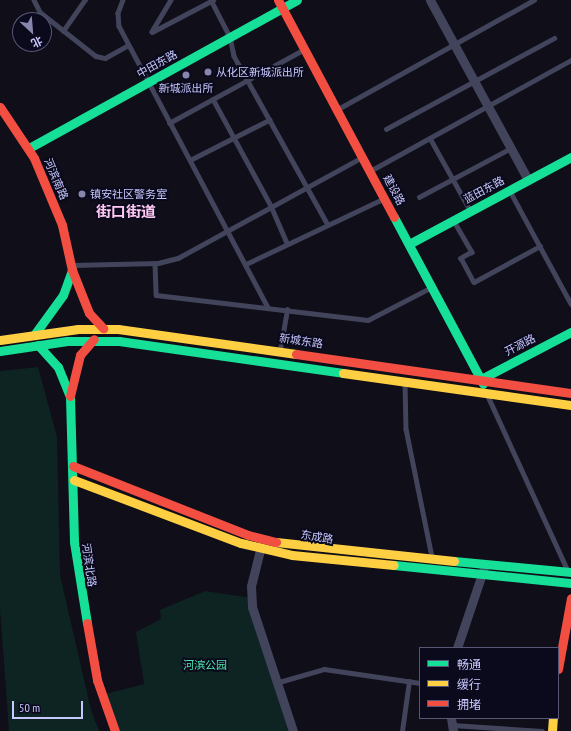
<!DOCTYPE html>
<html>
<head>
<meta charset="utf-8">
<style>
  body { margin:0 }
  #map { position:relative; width:571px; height:731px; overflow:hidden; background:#0f0e19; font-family:"PT Sans Narrow","Noto Sans SC",sans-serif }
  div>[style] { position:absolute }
  .green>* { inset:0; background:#0d2422 }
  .lane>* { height:4.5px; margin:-2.25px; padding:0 2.25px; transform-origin:2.25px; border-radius:2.25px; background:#42445b }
  .street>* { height:9px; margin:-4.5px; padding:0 4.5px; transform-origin:4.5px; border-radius:4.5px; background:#42445b }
  .fast>* { height:9px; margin:-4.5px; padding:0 4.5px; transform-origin:4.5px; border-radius:4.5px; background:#16e098 }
  .slow>* { height:9px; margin:-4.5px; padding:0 4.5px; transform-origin:4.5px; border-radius:4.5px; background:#ffcf43 }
  .jam>* { height:9px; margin:-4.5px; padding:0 4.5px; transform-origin:4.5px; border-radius:4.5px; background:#f24e42 }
  .dots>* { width:11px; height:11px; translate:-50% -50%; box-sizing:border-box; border:2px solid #0b0a1d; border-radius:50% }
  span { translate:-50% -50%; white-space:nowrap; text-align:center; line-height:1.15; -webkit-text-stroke:4px #0b0a1d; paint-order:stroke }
  .street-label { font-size:11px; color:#c7c8ff }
  .poi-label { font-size:11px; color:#c7c8ff }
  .left { translate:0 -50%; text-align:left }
  .park-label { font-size:11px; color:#4ce5aa }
  .district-label { font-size:15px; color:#ffc9f3; font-weight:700 }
  .legend { position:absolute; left:419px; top:647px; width:140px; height:72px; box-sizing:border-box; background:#0b0a1d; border:1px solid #565677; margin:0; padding:5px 7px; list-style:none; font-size:12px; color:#c7c8ff }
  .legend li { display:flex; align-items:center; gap:8px; height:20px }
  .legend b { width:20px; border:1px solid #565677 }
  .north { position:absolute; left:12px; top:12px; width:40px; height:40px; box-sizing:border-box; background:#0b0a1d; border:1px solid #565677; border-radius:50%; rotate:154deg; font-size:11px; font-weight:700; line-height:16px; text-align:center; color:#c7c8ff }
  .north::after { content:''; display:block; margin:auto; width:14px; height:18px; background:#8787ae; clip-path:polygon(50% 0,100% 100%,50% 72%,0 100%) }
  .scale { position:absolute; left:12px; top:701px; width:71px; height:18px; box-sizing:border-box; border:2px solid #c7c8ff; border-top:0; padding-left:5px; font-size:12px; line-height:14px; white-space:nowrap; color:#c7c8ff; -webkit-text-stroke:3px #0b0a1d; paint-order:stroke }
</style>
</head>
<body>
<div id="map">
  <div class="green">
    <div style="clip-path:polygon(38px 367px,57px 437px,60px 575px,91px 710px,99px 731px,9px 731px,0 608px,0 371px)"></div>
    <div style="clip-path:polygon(205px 591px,252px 598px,292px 731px,115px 731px,102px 695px,144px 684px,136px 632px,161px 619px,160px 610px)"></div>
  </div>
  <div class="lane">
    <div style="left:34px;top:0;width:13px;rotate:63deg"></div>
    <div style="left:40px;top:12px;width:71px;rotate:38.2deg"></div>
    <div style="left:96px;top:56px;width:9px;rotate:13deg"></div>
    <div style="left:105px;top:58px;width:26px;rotate:-29deg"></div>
    <div style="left:123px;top:0;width:14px;rotate:111deg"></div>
    <div style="left:118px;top:13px;width:13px;rotate:86deg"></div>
    <div style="left:119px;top:26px;width:319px;rotate:62.1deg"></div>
    <div style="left:171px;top:0;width:37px;rotate:121deg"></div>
    <div style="left:152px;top:32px;width:69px;rotate:-27.7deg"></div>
    <div style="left:211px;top:0;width:42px;rotate:62.8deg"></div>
    <div style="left:230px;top:37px;width:19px;rotate:78deg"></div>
    <div style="left:234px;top:56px;width:193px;rotate:60.9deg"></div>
    <div style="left:63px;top:31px;width:38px;rotate:-55deg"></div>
    <div style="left:213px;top:99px;width:122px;rotate:61.5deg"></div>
    <div style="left:271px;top:206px;width:40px;rotate:66.6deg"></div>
    <div style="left:338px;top:109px;width:224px;rotate:-29.1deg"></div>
    <div style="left:169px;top:123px;width:153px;rotate:-28.6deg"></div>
    <div style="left:386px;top:129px;width:191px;rotate:-28.4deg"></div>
    <div style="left:430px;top:138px;width:82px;rotate:60.9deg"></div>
    <div style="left:190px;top:160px;width:89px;rotate:-26.9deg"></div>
    <div style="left:370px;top:171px;width:230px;rotate:-28.9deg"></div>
    <div style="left:510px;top:191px;width:128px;rotate:61.6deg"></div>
    <div style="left:419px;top:197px;width:104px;rotate:-28deg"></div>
    <div style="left:454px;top:221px;width:36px;rotate:60deg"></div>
    <div style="left:472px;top:252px;width:13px;rotate:151deg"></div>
    <div style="left:461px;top:258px;width:27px;rotate:62deg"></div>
    <div style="left:474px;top:282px;width:75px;rotate:-28.6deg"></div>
    <div style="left:155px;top:263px;width:32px;rotate:88deg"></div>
    <div style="left:156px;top:295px;width:213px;rotate:6.7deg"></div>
    <div style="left:368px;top:320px;width:70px;rotate:-27.3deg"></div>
    <div style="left:246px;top:264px;width:152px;rotate:-25.4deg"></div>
    <div style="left:72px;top:265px;width:86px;rotate:-1.3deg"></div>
    <div style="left:158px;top:263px;width:21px;rotate:-14deg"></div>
    <div style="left:178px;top:258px;width:209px;rotate:-28.7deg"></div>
    <div style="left:280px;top:350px;width:41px;rotate:-80.1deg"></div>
    <div style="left:405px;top:382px;width:47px;rotate:88.8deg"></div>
    <div style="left:406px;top:429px;width:131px;rotate:78.5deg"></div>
    <div style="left:487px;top:394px;width:192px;rotate:65.4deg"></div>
    <div style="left:279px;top:682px;width:47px;rotate:-16.1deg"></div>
    <div style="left:324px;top:669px;width:97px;rotate:8.3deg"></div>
    <div style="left:452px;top:725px;width:90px;rotate:3.8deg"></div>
    <div style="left:402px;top:731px;width:50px;rotate:-82deg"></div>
  </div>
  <div class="street">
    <div style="left:430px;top:0;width:205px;rotate:61.4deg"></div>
    <div style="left:262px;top:542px;width:45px;rotate:104deg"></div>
    <div style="left:251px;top:586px;width:21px;rotate:87deg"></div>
    <div style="left:252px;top:607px;width:131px;rotate:71.7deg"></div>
    <div style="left:457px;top:648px;width:84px;rotate:-71.4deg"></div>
    <div style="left:451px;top:718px;width:13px;rotate:81deg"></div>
  </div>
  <div class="fast">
    <div style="left:29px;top:148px;width:306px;rotate:-28.9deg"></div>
    <div style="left:394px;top:217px;width:189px;rotate:61.9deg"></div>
    <div style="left:409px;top:244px;width:184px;rotate:-28.2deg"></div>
    <div style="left:34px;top:335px;width:49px;rotate:-54.1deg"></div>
    <div style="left:63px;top:295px;width:27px;rotate:-70deg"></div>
    <div style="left:38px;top:345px;width:30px;rotate:48deg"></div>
    <div style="left:58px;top:367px;width:32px;rotate:68deg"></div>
    <div style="left:70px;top:397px;width:145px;rotate:88.4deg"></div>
    <div style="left:74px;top:542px;width:82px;rotate:80.9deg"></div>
    <div style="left:0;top:351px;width:68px;rotate:-8.5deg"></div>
    <div style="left:67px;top:341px;width:52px"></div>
    <div style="left:119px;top:341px;width:226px;rotate:8.1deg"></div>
    <div style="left:481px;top:379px;width:102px;rotate:-27.6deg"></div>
    <div style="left:454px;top:561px;width:118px;rotate:5.4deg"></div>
    <div style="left:394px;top:565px;width:178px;rotate:5.8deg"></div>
  </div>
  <div class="slow">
    <div style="left:0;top:340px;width:79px;rotate:-8deg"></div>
    <div style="left:78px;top:329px;width:40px"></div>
    <div style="left:118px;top:329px;width:180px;rotate:8deg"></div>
    <div style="left:343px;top:373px;width:230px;rotate:8deg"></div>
    <div style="left:74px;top:480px;width:178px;rotate:20.7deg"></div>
    <div style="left:241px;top:543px;width:52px;rotate:13.2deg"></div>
    <div style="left:292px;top:555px;width:102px;rotate:5.6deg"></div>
    <div style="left:276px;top:542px;width:179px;rotate:6.1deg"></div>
    <div style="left:552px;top:731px;width:13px;rotate:-86deg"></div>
  </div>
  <div class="jam">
    <div style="left:278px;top:0;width:246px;rotate:61.9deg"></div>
    <div style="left:0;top:107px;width:61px;rotate:56.3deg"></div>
    <div style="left:34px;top:158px;width:73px;rotate:67.3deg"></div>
    <div style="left:62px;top:225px;width:46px;rotate:77.5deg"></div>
    <div style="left:72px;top:270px;width:46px;rotate:68.4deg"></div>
    <div style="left:89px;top:313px;width:21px;rotate:47deg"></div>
    <div style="left:296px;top:354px;width:278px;rotate:8.1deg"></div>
    <div style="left:70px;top:396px;width:42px;rotate:-76.3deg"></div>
    <div style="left:80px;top:355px;width:21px;rotate:-49deg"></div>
    <div style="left:73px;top:466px;width:188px;rotate:21.5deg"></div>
    <div style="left:248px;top:535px;width:29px;rotate:14deg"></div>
    <div style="left:87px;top:623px;width:58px;rotate:80deg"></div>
    <div style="left:97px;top:680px;width:54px;rotate:70.6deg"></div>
    <div style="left:558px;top:669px;width:72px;rotate:-79.6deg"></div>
  </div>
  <div class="dots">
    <div style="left:208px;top:72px;background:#8787ae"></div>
    <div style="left:186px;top:75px;background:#8787ae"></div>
    <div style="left:82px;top:194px;background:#8787ae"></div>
  </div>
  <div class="street-label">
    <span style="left:157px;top:64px;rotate:-29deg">中田东路</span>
    <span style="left:56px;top:179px;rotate:67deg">河滨南路</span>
    <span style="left:394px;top:190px;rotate:62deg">建设路</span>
    <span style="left:484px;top:190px;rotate:-28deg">蓝田东路</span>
    <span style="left:301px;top:341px;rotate:8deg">新城东路</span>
    <span style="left:520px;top:345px;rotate:-27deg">开源路</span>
    <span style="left:317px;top:537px;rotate:9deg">东成路</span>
    <span style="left:89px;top:565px;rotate:82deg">河滨北路</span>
  </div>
  <div class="poi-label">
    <span class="left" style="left:216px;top:72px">从化区新城派出所</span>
    <span style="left:186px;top:88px">新城派出所</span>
    <span class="left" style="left:90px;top:194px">镇安社区警务室</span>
  </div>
  <div class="park-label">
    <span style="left:205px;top:665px">河滨公园</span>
  </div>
  <div class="district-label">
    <span style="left:126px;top:212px">街口街道</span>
  </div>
  <ul class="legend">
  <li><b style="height:5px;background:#16e098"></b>畅通</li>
  <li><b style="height:5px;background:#ffcf43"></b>缓行</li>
  <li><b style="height:5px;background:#f24e42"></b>拥堵</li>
  </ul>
  <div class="north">北</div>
  <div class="scale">50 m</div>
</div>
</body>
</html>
